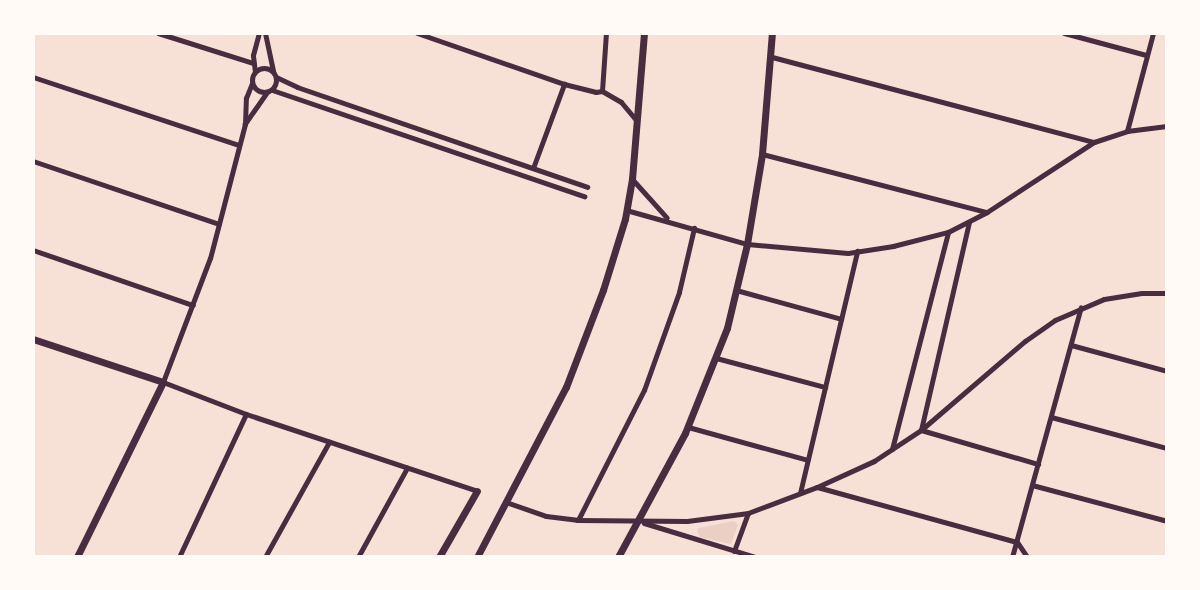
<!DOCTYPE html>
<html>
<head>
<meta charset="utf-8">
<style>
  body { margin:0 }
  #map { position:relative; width:1200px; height:590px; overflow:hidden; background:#f7e1d7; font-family:Arial,sans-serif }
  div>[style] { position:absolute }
  .green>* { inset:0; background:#ebcfc5 }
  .minor>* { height:5px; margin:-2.5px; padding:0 2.5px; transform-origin:2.5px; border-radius:2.5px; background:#4a2c40 }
  .minor>.ring { margin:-2.5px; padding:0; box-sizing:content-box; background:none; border:5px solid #4a2c40; border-radius:50% }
  .tertiary>* { height:7px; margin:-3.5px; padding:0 3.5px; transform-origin:3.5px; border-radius:3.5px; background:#4a2c40 }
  span { translate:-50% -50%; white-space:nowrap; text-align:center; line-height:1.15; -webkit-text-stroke:7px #fffaf5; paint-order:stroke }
  .frame { position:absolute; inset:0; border:35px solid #fffaf5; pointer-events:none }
</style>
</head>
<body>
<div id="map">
  <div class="green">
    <div style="clip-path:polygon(734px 521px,738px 525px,731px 544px,700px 537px,697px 531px,699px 528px)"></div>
  </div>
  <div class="minor">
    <div style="left:158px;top:33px;width:100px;rotate:17.5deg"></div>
    <div style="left:265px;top:33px;width:40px;rotate:78deg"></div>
    <div style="left:417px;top:33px;width:156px;rotate:19.1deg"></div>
    <div style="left:564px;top:84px;width:33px;rotate:14deg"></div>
    <div style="left:596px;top:92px;width:6px;rotate:-9deg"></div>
    <div style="left:1064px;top:33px;width:85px;rotate:15deg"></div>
    <div style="left:772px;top:57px;width:333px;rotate:14.8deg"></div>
    <div class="ring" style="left:252px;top:68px;width:19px;height:19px"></div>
    <div style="left:255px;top:72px;width:17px;rotate:-97deg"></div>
    <div style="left:253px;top:55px;width:23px;rotate:-75deg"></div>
    <div style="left:33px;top:77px;width:217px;rotate:18.3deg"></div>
    <div style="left:276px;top:77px;width:23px;rotate:25deg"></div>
    <div style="left:297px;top:87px;width:307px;rotate:19deg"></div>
    <div style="left:272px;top:90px;width:330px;rotate:18.8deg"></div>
    <div style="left:602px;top:91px;width:58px;rotate:-86.1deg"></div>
    <div style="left:602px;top:91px;width:22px;rotate:30deg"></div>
    <div style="left:621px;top:102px;width:23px;rotate:50deg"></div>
    <div style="left:267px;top:92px;width:39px;rotate:125deg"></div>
    <div style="left:245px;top:124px;width:138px;rotate:104.6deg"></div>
    <div style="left:210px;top:258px;width:133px;rotate:110.8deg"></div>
    <div style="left:163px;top:382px;width:89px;rotate:21.1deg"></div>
    <div style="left:246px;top:414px;width:243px;rotate:18.4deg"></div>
    <div style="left:245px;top:124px;width:26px;rotate:-88deg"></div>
    <div style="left:246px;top:98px;width:16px;rotate:-68deg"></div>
    <div style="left:1127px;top:131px;width:101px;rotate:-75.1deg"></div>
    <div style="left:762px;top:154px;width:231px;rotate:14.5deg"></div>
    <div style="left:33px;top:161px;width:196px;rotate:18.7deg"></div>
    <div style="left:533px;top:168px;width:90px;rotate:-69.7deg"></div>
    <div style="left:632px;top:179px;width:52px;rotate:48.1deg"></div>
    <div style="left:626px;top:210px;width:126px;rotate:15.7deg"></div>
    <div style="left:747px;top:244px;width:101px;rotate:5.1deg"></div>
    <div style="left:848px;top:253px;width:46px;rotate:-8.8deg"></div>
    <div style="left:893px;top:246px;width:57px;rotate:-14.3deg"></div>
    <div style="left:948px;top:232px;width:44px;rotate:-27.1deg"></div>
    <div style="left:987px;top:212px;width:128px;rotate:-33.2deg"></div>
    <div style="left:1094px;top:142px;width:35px;rotate:-18deg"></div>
    <div style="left:1127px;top:131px;width:40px;rotate:-7.1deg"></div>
    <div style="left:969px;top:222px;width:213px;rotate:103deg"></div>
    <div style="left:921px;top:430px;width:122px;rotate:16.2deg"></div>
    <div style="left:33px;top:250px;width:169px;rotate:19deg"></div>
    <div style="left:736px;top:290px;width:109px;rotate:15.4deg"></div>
    <div style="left:1071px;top:345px;width:99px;rotate:15.2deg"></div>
    <div style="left:716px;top:358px;width:113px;rotate:14.9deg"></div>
    <div style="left:1051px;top:417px;width:120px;rotate:15deg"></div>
    <div style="left:688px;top:427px;width:124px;rotate:15.4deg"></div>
    <div style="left:892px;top:449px;width:224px;rotate:-75.5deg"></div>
    <div style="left:1032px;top:485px;width:140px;rotate:14.9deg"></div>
    <div style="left:817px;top:487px;width:207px;rotate:15.4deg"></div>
    <div style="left:1017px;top:542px;width:18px;rotate:56deg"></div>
    <div style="left:800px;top:493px;width:249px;rotate:-76.7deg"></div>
    <div style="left:506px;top:502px;width:42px;rotate:19.3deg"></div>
    <div style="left:546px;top:516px;width:31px;rotate:7deg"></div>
    <div style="left:577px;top:520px;width:110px;rotate:0.5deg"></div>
    <div style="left:687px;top:521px;width:62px;rotate:-7.5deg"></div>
    <div style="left:748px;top:513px;width:74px;rotate:-20.6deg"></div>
    <div style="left:817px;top:487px;width:63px;rotate:-24.5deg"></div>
    <div style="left:874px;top:461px;width:56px;rotate:-33.4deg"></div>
    <div style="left:921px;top:430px;width:137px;rotate:-40.6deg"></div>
    <div style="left:1025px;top:341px;width:37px;rotate:-35deg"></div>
    <div style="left:1055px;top:320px;width:53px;rotate:-23.2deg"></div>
    <div style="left:1104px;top:299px;width:38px;rotate:-9deg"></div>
    <div style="left:1142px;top:293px;width:25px"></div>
    <div style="left:578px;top:520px;width:146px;rotate:-63.1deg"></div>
    <div style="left:644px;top:390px;width:104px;rotate:-70.3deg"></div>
    <div style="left:679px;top:292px;width:66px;rotate:-76.8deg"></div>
    <div style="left:644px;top:523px;width:116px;rotate:17deg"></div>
    <div style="left:734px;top:551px;width:40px;rotate:-69.8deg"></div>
    <div style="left:179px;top:557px;width:158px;rotate:-64.9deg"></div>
    <div style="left:265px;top:557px;width:132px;rotate:-60.9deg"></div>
    <div style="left:358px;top:557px;width:102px;rotate:-61.2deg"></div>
    <div style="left:1012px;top:557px;width:259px;rotate:-74.6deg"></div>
  </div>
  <div class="tertiary">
    <div style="left:33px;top:339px;width:137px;rotate:18.3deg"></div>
    <div style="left:163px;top:382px;width:195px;rotate:116.2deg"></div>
    <div style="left:439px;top:557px;width:76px;rotate:-60.1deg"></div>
    <div style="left:477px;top:557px;width:192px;rotate:-62.4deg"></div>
    <div style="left:566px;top:387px;width:104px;rotate:-69.1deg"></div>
    <div style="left:603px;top:290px;width:74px;rotate:-72.8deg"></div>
    <div style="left:625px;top:219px;width:41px;rotate:-80.1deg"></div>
    <div style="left:632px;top:179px;width:146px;rotate:-85.3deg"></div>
    <div style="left:618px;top:557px;width:141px;rotate:-61.6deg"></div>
    <div style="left:685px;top:433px;width:113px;rotate:-68.2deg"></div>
    <div style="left:727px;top:328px;width:86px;rotate:-76.6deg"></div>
    <div style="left:747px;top:244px;width:91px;rotate:-80.5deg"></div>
    <div style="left:762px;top:154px;width:121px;rotate:-85.3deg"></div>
  </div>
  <div class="frame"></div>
</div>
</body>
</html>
